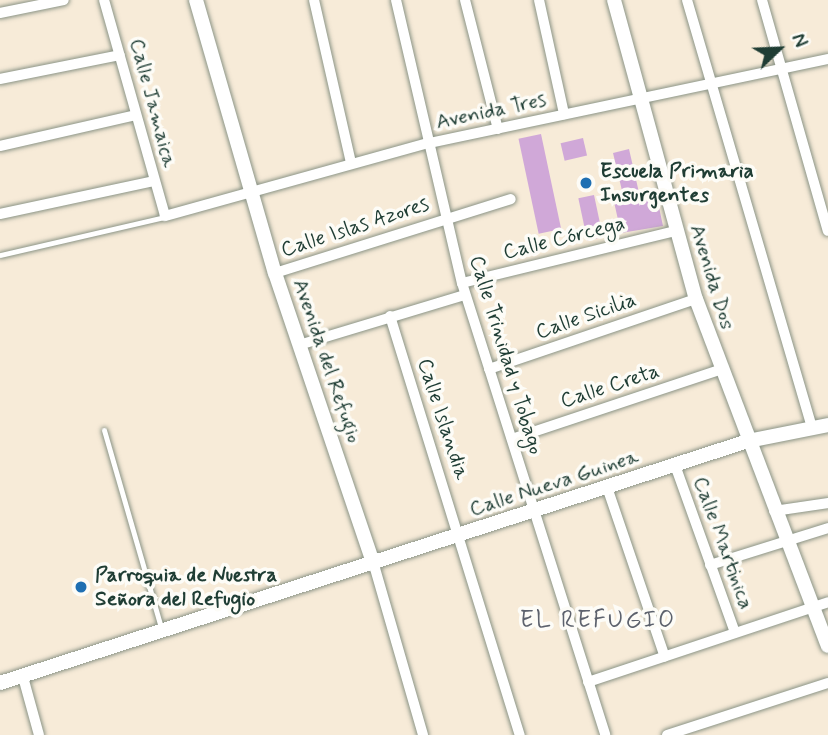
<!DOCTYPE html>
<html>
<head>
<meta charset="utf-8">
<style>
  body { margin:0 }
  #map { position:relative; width:828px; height:735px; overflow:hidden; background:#f7ebd8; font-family:Mynerve,sans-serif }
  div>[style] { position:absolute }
  .building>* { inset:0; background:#d0a8d8; transform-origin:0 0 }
  .roads { filter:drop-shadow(0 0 2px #8b9486) drop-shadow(0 0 2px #8b9486) }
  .lane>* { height:5px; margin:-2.5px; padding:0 2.5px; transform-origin:2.5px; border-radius:2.5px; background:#fff }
  .street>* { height:10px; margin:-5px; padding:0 5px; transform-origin:5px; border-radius:5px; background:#fff }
  .secondary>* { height:14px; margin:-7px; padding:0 7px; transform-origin:7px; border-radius:7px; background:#fff }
  .dots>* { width:19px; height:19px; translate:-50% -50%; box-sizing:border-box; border:4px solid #fdfcf7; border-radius:50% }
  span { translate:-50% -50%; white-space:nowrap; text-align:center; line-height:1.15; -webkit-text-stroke:7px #fdfcf7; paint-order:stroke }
  .street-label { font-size:21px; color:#1f3d34 }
  .poi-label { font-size:21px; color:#1f3d34; font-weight:700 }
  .left { translate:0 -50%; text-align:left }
  .quarter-label { font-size:24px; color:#5d626d; letter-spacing:2px }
  .north { position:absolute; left:744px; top:14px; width:70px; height:70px; -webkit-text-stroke:5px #fdfcf7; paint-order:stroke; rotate:67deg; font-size:19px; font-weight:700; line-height:28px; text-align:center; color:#1f3d34 }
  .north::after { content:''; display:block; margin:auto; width:24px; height:32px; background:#1f3d34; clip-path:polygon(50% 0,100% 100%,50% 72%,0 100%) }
</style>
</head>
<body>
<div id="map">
  <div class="building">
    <div style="left:541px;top:134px;width:97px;height:23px;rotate:78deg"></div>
    <div style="left:583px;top:138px;width:18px;height:23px;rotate:77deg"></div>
    <div style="clip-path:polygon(629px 149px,640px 197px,656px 193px,663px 226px,621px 233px,614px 202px,624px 199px,613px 153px)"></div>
    <div style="left:594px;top:195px;width:43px;height:16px;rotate:78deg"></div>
  </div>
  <div class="roads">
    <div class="lane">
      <div style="left:0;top:255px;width:168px;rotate:-13deg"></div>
      <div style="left:104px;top:430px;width:209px;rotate:73.9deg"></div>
    </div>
    <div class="street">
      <div style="left:104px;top:0;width:224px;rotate:74.2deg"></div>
      <div style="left:165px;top:216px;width:274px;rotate:-15.5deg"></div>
      <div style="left:429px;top:143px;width:408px;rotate:-11.9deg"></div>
      <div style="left:314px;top:0;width:167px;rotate:77.2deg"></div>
      <div style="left:396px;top:0;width:291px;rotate:76.9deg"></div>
      <div style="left:462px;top:283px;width:474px;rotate:72.4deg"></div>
      <div style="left:465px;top:0;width:133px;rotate:75.7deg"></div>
      <div style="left:539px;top:0;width:117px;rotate:77.6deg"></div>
      <div style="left:687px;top:0;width:446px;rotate:73.7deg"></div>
      <div style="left:762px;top:0;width:240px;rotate:74.1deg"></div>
      <div style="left:0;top:13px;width:65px;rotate:-11.5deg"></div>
      <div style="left:0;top:79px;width:122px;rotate:-11.3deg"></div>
      <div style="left:0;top:146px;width:139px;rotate:-12.8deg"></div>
      <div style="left:0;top:214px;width:157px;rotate:-12.1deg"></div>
      <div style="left:275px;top:273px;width:247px;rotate:-17.4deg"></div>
      <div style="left:462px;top:283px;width:220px;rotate:-13.7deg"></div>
      <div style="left:390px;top:316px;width:439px;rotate:72.8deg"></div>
      <div style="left:299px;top:345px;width:173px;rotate:-16.8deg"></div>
      <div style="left:489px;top:369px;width:219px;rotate:-18.7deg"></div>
      <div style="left:512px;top:439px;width:219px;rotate:-18.4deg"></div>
      <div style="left:675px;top:465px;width:178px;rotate:70.3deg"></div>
      <div style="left:608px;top:490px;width:176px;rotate:71.2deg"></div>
      <div style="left:774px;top:511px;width:55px;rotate:-8.4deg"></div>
      <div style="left:374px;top:565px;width:177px;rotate:73.9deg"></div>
      <div style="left:710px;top:565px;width:124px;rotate:-17.4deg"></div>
      <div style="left:23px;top:677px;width:60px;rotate:74.6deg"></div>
      <div style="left:588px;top:682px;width:253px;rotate:-18.4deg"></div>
      <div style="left:667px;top:735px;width:169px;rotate:-17.9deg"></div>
    </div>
    <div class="secondary">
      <div style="left:196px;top:0;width:284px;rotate:73.9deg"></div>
      <div style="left:275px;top:273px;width:308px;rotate:71.3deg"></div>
      <div style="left:614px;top:0;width:310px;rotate:74.7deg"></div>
      <div style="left:696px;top:299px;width:371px;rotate:69.2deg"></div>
      <div style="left:0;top:683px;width:786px;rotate:-17.93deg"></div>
      <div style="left:748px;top:441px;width:82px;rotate:-11.3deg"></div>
    </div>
  </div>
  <div class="dots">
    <div style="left:586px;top:183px;background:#1f6fb2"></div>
    <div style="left:81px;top:587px;background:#1f6fb2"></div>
  </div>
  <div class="street-label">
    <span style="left:153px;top:103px;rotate:75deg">Calle Jamaica</span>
    <span style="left:491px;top:111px;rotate:-12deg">Avenida Tres</span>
    <span style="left:355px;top:227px;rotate:-18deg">Calle Islas Azores</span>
    <span style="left:564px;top:238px;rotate:-14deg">Calle Córcega</span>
    <span style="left:712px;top:277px;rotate:73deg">Avenida Dos</span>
    <span style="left:586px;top:316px;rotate:-19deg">Calle Sicilia</span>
    <span style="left:506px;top:355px;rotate:73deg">Calle Trinidad y Tobago</span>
    <span style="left:327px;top:361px;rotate:71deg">Avenida del Refugio</span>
    <span style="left:610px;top:386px;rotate:-18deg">Calle Creta</span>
    <span style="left:443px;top:419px;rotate:72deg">Calle Islandia</span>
    <span style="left:554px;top:483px;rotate:-18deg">Calle Nueva Guinea</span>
    <span style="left:723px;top:543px;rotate:70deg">Calle Martinica</span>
  </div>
  <div class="poi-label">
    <span class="left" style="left:600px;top:183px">Escuela Primaria<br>Insurgentes</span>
    <span class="left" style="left:95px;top:587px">Parroquia de Nuestra<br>Señora del Refugio</span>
  </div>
  <div class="quarter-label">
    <span style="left:598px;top:621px">EL REFUGIO</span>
  </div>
  <div class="north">N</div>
</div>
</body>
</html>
